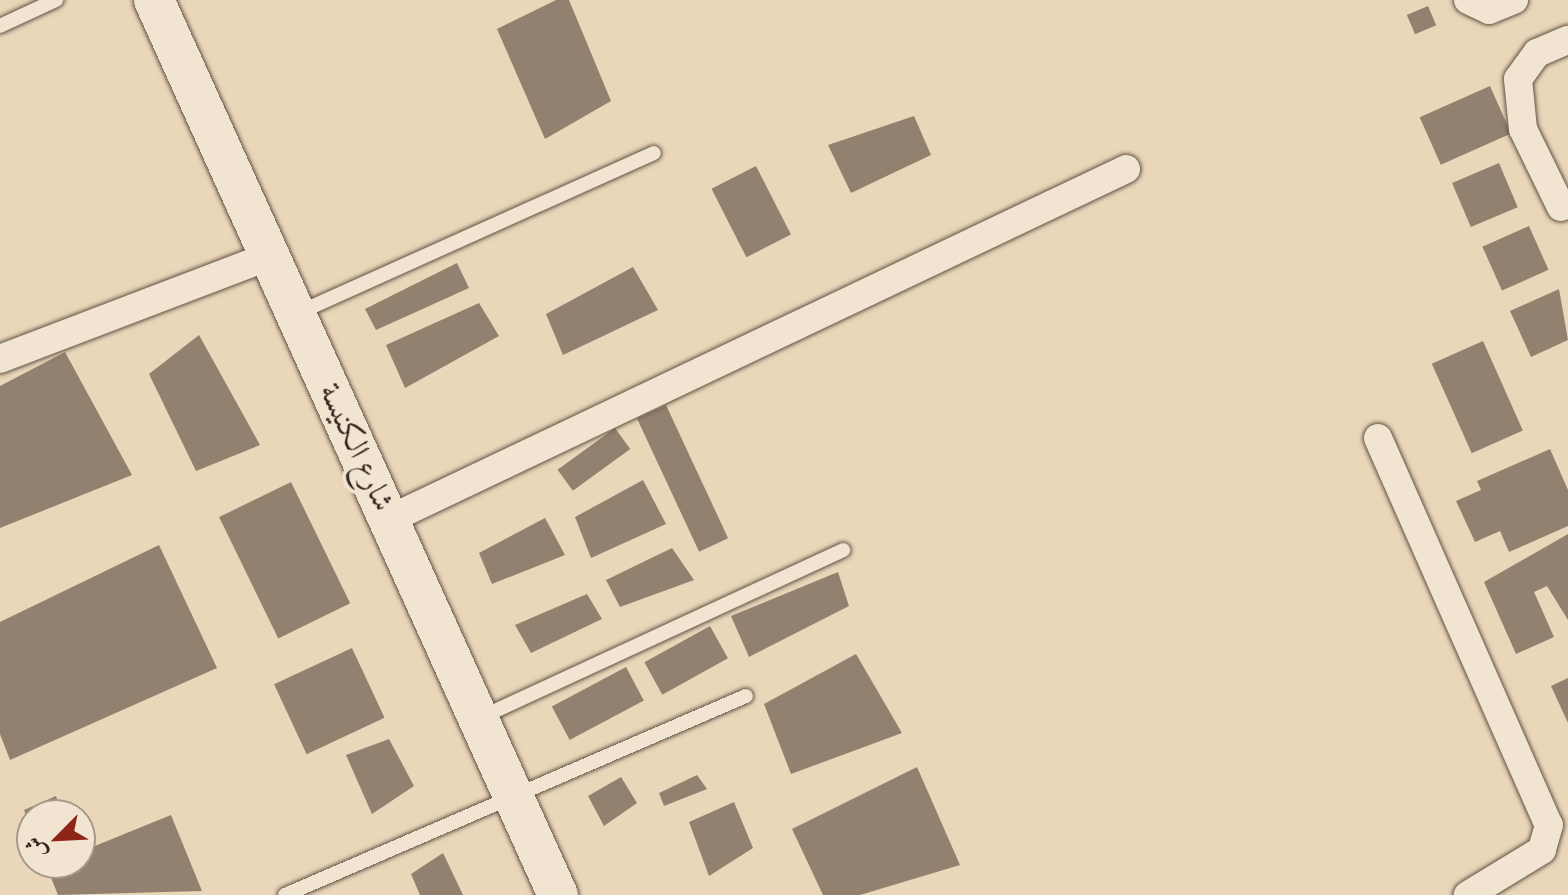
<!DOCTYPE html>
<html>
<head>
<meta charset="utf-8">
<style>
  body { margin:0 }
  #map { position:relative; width:1568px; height:895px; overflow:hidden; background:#ead7ba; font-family:"IM FELL Great Primer",Amiri,serif }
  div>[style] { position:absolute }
  .building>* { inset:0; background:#93816f; transform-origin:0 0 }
  .roads { filter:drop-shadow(0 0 2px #625144) drop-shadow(0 0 2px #625144) }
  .lane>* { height:14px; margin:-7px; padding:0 7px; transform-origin:7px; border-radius:7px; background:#f1e5d2 }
  .street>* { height:28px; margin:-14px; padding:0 14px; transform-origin:14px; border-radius:14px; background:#f1e5d2 }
  .secondary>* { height:40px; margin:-20px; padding:0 20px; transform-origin:20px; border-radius:20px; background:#f1e5d2 }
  span { translate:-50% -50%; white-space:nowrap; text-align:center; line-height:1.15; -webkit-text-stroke:8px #f1e5d2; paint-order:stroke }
  .street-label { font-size:30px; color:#35241d }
  .north { position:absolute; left:16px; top:799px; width:80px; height:80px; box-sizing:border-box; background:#f1e5d2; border:2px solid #a6988a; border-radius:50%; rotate:246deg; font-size:22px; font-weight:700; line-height:32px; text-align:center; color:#35241d }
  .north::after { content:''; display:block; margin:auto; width:28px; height:36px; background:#8f2418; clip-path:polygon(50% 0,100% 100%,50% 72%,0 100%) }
</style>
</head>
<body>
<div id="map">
  <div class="building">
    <div style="clip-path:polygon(556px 0,569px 0,611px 101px,545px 139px,497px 29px)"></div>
    <div style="left:1428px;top:6px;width:21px;height:23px;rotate:67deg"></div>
    <div style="left:1490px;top:86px;width:52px;height:77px;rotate:66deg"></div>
    <div style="clip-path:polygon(914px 116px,931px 155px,851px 193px,828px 145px)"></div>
    <div style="left:1499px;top:163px;width:48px;height:51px;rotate:67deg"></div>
    <div style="left:756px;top:166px;width:77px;height:50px;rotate:63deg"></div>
    <div style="left:1529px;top:226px;width:48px;height:51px;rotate:66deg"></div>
    <div style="clip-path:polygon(457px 263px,469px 288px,376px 330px,365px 309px)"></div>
    <div style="clip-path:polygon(633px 267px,658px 310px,563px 355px,546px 314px)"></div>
    <div style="clip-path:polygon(1559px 289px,1568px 340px,1531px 357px,1510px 311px)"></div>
    <div style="clip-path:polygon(479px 303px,499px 336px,405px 388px,386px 345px)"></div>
    <div style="clip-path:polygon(199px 335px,260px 445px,196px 471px,149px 374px)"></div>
    <div style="left:1483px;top:341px;width:98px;height:56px;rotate:66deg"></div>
    <div style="clip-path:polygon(65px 352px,132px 475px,0 528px,0 386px)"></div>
    <div style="left:666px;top:405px;width:147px;height:32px;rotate:65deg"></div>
    <div style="left:615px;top:428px;width:26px;height:71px;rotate:54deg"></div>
    <div style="clip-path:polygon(1550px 449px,1568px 490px,1568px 526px,1509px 552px,1500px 531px,1475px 542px,1456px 501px,1481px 490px,1477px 481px)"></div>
    <div style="clip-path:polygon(643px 480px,666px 524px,591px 558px,575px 517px)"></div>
    <div style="left:291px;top:482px;width:135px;height:80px;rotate:64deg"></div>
    <div style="clip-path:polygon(545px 518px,565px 555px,492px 584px,479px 553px)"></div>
    <div style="clip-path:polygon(1568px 534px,1568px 620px,1547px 586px,1534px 592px,1554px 637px,1516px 654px,1484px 582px)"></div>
    <div style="clip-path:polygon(159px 545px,217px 668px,10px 760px,0 734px,0 622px)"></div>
    <div style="clip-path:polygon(672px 548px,694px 580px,620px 607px,606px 580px)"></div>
    <div style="clip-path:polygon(838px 572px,849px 606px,749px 657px,731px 616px)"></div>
    <div style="clip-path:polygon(587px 594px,602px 619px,531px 653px,515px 625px)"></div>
    <div style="left:710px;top:626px;width:37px;height:75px;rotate:61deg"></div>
    <div style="left:352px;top:648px;width:77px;height:86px;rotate:65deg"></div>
    <div style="clip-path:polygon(856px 654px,902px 733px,791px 774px,764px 704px)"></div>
    <div style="left:626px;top:667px;width:38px;height:84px;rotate:62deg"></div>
    <div style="clip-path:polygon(1568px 678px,1568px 723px,1551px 686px)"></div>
    <div style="clip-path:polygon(389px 739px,414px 786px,372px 814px,346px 755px)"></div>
    <div style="clip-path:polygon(917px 767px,960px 865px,860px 895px,823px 895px,792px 829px)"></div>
    <div style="clip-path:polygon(697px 775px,707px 789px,664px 806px,659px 793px)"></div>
    <div style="clip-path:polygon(621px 777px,637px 803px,604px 826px,588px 796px)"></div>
    <div style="clip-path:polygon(56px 796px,63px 815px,32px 815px,32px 830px,24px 810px)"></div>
    <div style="clip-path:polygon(734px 802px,753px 848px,709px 876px,689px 822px)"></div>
    <div style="clip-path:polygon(171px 815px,202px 891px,58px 895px,45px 863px,80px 863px,80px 852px)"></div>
    <div style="clip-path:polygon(443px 853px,463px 895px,420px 895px,411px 874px)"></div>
  </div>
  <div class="roads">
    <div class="lane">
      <div style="left:0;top:26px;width:62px;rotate:-24.9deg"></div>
      <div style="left:298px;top:313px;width:390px;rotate:-24.2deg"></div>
      <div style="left:482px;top:717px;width:398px;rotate:-24.8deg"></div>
      <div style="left:285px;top:895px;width:502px;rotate:-23.35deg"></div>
    </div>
    <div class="street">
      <div style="left:1468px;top:0;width:23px;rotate:25deg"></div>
      <div style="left:1489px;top:10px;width:27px;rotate:-22deg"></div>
      <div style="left:1561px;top:207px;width:87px;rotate:-116deg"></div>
      <div style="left:1523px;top:129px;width:50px;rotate:-95.7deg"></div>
      <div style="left:1518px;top:79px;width:32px;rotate:-54deg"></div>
      <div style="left:1537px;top:53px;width:34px;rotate:-23deg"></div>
      <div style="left:0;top:359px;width:289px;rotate:-20.9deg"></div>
      <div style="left:1378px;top:438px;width:423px;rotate:66.2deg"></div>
      <div style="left:1549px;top:825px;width:26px;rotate:106deg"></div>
      <div style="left:1542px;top:850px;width:87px;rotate:148.7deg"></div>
      <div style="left:390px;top:519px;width:815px;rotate:-25.43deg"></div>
    </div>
    <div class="secondary">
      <div style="left:154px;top:0;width:982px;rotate:65.71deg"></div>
    </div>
  </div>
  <div class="street-label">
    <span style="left:357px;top:447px;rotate:65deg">شارع الكنيسة</span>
  </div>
  <div class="north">ش</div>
</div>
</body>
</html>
